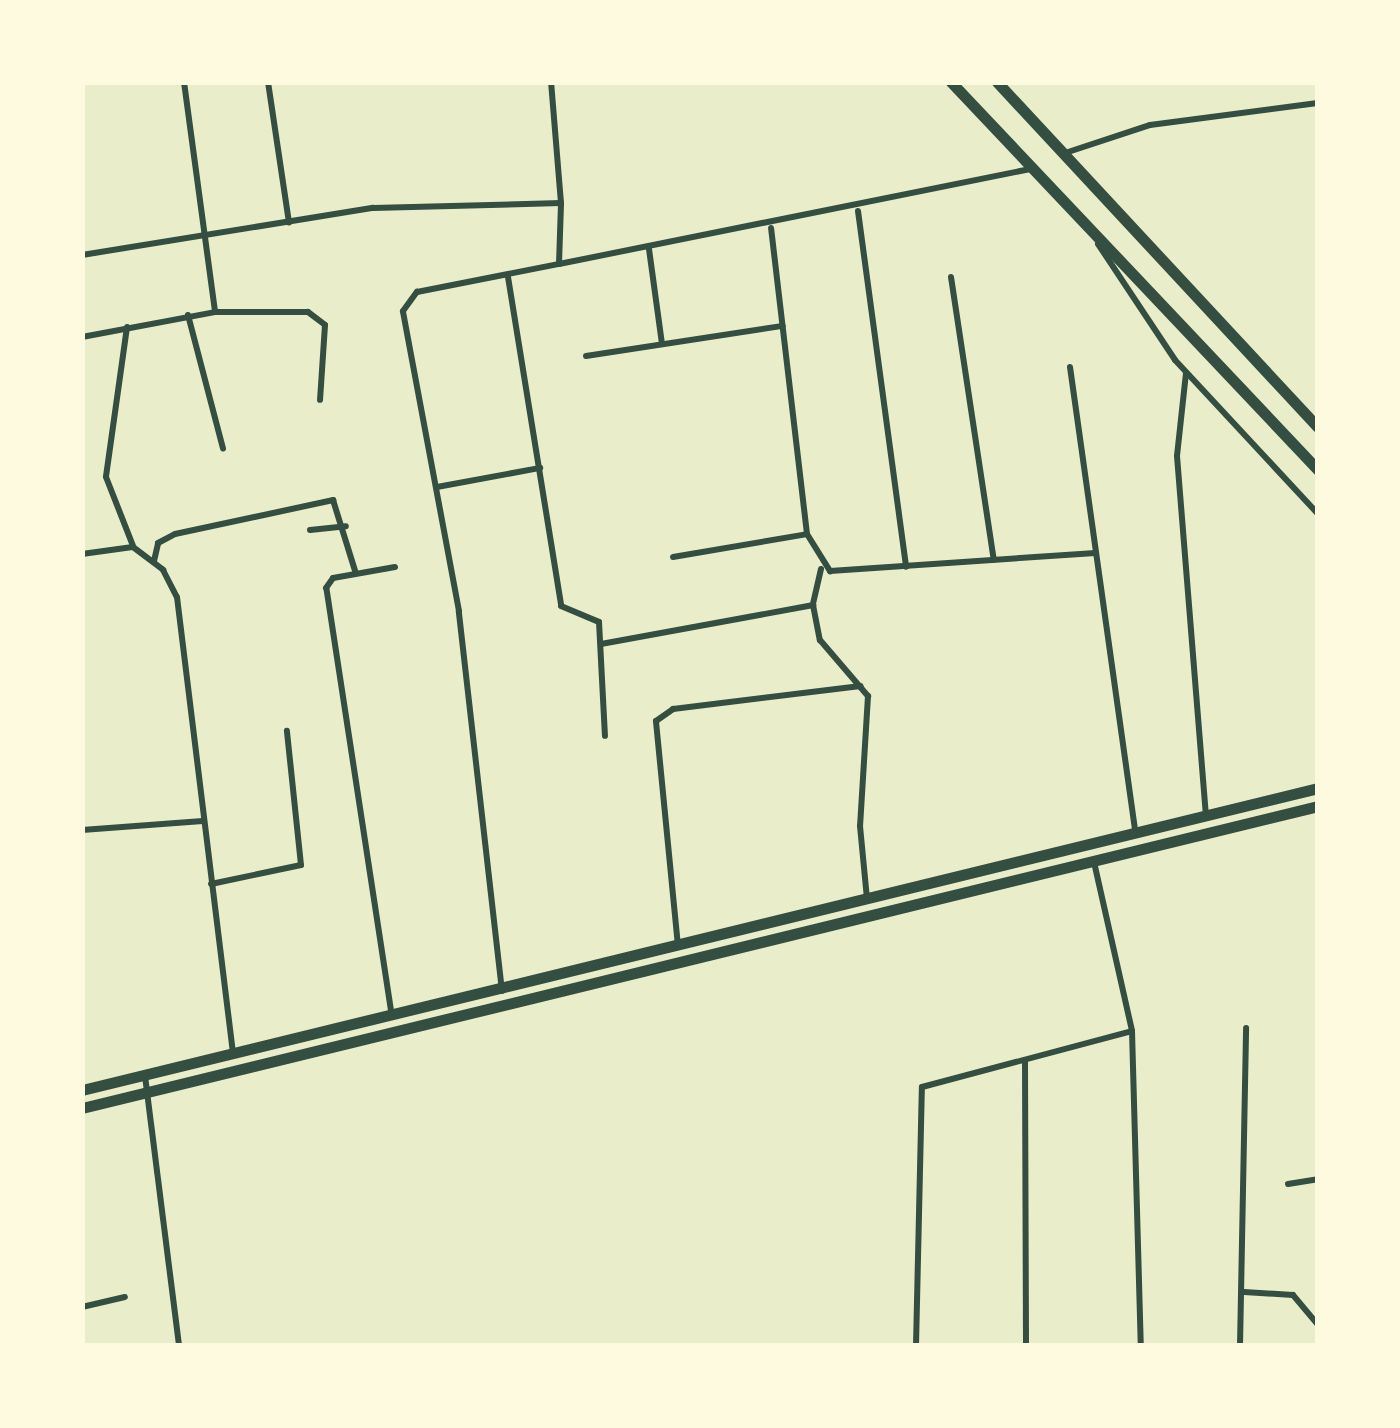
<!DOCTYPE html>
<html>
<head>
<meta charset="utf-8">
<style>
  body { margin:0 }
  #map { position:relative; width:1400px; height:1428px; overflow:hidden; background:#e9edc9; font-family:"Asap Condensed",sans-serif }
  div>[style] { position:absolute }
  .minor>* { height:6px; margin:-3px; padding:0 3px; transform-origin:3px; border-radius:3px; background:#344e41 }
  .primary>* { height:11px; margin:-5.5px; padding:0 5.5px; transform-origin:5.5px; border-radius:5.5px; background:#344e41 }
  .trunk>* { height:11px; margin:-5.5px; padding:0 5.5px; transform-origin:5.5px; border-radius:5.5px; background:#344e41 }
  span { translate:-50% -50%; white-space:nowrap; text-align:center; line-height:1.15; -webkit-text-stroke:8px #fefae0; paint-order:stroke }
  .frame { position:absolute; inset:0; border:85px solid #fefae0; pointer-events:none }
</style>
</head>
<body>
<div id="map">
  <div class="minor">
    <div style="left:184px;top:82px;width:232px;rotate:82.3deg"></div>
    <div style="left:268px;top:82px;width:142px;rotate:81.5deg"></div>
    <div style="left:1065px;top:153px;width:89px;rotate:-18.2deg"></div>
    <div style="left:1150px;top:125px;width:169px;rotate:-7.5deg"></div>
    <div style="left:858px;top:211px;width:359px;rotate:82.3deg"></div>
    <div style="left:1098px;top:244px;width:139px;rotate:56.4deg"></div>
    <div style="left:1175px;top:360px;width:210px;rotate:47.1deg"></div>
    <div style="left:649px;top:249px;width:96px;rotate:82.2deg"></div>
    <div style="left:82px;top:255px;width:295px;rotate:-9.2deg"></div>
    <div style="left:373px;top:208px;width:188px;rotate:-1.5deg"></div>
    <div style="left:561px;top:203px;width:121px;rotate:-94.7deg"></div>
    <div style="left:559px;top:264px;width:482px;rotate:-11.4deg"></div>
    <div style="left:508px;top:277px;width:333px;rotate:80.8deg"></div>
    <div style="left:561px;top:606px;width:41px;rotate:22.8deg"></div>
    <div style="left:599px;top:622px;width:114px;rotate:87deg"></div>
    <div style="left:951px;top:277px;width:286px;rotate:81.4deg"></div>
    <div style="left:188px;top:315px;width:138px;rotate:75.3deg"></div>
    <div style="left:127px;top:327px;width:151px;rotate:98deg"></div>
    <div style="left:106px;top:477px;width:74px;rotate:68.6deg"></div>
    <div style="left:82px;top:337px;width:135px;rotate:-10.6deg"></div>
    <div style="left:215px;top:312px;width:93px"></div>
    <div style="left:308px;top:312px;width:21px;rotate:37deg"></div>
    <div style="left:325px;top:325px;width:75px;rotate:93.8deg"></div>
    <div style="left:586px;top:356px;width:199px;rotate:-8.7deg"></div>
    <div style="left:1070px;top:367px;width:470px;rotate:82deg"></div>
    <div style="left:1186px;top:373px;width:83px;rotate:96.2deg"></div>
    <div style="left:1177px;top:456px;width:359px;rotate:85.4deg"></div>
    <div style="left:437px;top:487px;width:105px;rotate:-10.5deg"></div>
    <div style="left:310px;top:530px;width:36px;rotate:-6deg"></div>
    <div style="left:807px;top:534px;width:44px;rotate:58.1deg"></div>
    <div style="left:830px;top:571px;width:266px;rotate:-3.9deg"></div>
    <div style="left:82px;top:554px;width:51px;rotate:-7.8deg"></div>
    <div style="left:133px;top:547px;width:38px;rotate:37deg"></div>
    <div style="left:163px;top:570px;width:30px;rotate:63deg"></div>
    <div style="left:177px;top:597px;width:459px;rotate:83deg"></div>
    <div style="left:673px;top:557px;width:136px;rotate:-9.7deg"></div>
    <div style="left:807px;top:534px;width:308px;rotate:-96.7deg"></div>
    <div style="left:154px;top:561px;width:18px;rotate:-77deg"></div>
    <div style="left:158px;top:543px;width:19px;rotate:-28deg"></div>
    <div style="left:175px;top:534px;width:162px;rotate:-12.1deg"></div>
    <div style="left:333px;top:500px;width:77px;rotate:72.7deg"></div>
    <div style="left:821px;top:569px;width:37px;rotate:103deg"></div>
    <div style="left:813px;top:605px;width:36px;rotate:79deg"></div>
    <div style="left:820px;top:640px;width:74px;rotate:49.4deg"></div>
    <div style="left:868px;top:696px;width:130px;rotate:93.5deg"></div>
    <div style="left:860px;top:826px;width:73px;rotate:84.5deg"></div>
    <div style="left:601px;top:644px;width:216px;rotate:-10.4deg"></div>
    <div style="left:82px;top:830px;width:121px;rotate:-4.3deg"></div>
    <div style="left:1094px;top:862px;width:173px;rotate:77.3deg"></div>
    <div style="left:1132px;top:1031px;width:315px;rotate:88.4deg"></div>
    <div style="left:211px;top:884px;width:92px;rotate:-11.9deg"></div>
    <div style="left:301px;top:865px;width:135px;rotate:-96deg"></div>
    <div style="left:678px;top:946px;width:226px;rotate:-95.6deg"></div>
    <div style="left:656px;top:721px;width:21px;rotate:-35deg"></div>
    <div style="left:673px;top:709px;width:189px;rotate:-7deg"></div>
    <div style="left:502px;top:991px;width:382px;rotate:-96.5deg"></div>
    <div style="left:459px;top:611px;width:305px;rotate:-100.6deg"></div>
    <div style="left:403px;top:311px;width:24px;rotate:-54deg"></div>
    <div style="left:417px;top:292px;width:145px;rotate:-11.2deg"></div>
    <div style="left:559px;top:264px;width:61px;rotate:-88.1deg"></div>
    <div style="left:392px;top:1017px;width:434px;rotate:-98.7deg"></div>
    <div style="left:326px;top:588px;width:12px;rotate:-55deg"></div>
    <div style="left:333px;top:578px;width:63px;rotate:-10.1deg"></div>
    <div style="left:1025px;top:1060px;width:286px;rotate:89.8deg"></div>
    <div style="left:145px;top:1076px;width:272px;rotate:82.8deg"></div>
    <div style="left:1288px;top:1184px;width:30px;rotate:-9deg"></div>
    <div style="left:1244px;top:1292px;width:49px;rotate:3.5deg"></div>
    <div style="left:1293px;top:1295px;width:39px;rotate:50deg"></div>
    <div style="left:82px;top:1307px;width:44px;rotate:-13.1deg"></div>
    <div style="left:916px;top:1346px;width:259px;rotate:-88.7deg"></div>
    <div style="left:922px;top:1087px;width:217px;rotate:-14.9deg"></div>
    <div style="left:1240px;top:1346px;width:318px;rotate:-88.9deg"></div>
  </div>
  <div class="primary">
    <div style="left:82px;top:1090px;width:1272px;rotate:-13.73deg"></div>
    <div style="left:82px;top:1108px;width:1272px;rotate:-13.73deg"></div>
  </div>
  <div class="trunk">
    <div style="left:951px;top:82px;width:534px;rotate:46.59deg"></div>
    <div style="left:997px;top:82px;width:471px;rotate:47.1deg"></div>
  </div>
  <div class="frame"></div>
</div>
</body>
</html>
